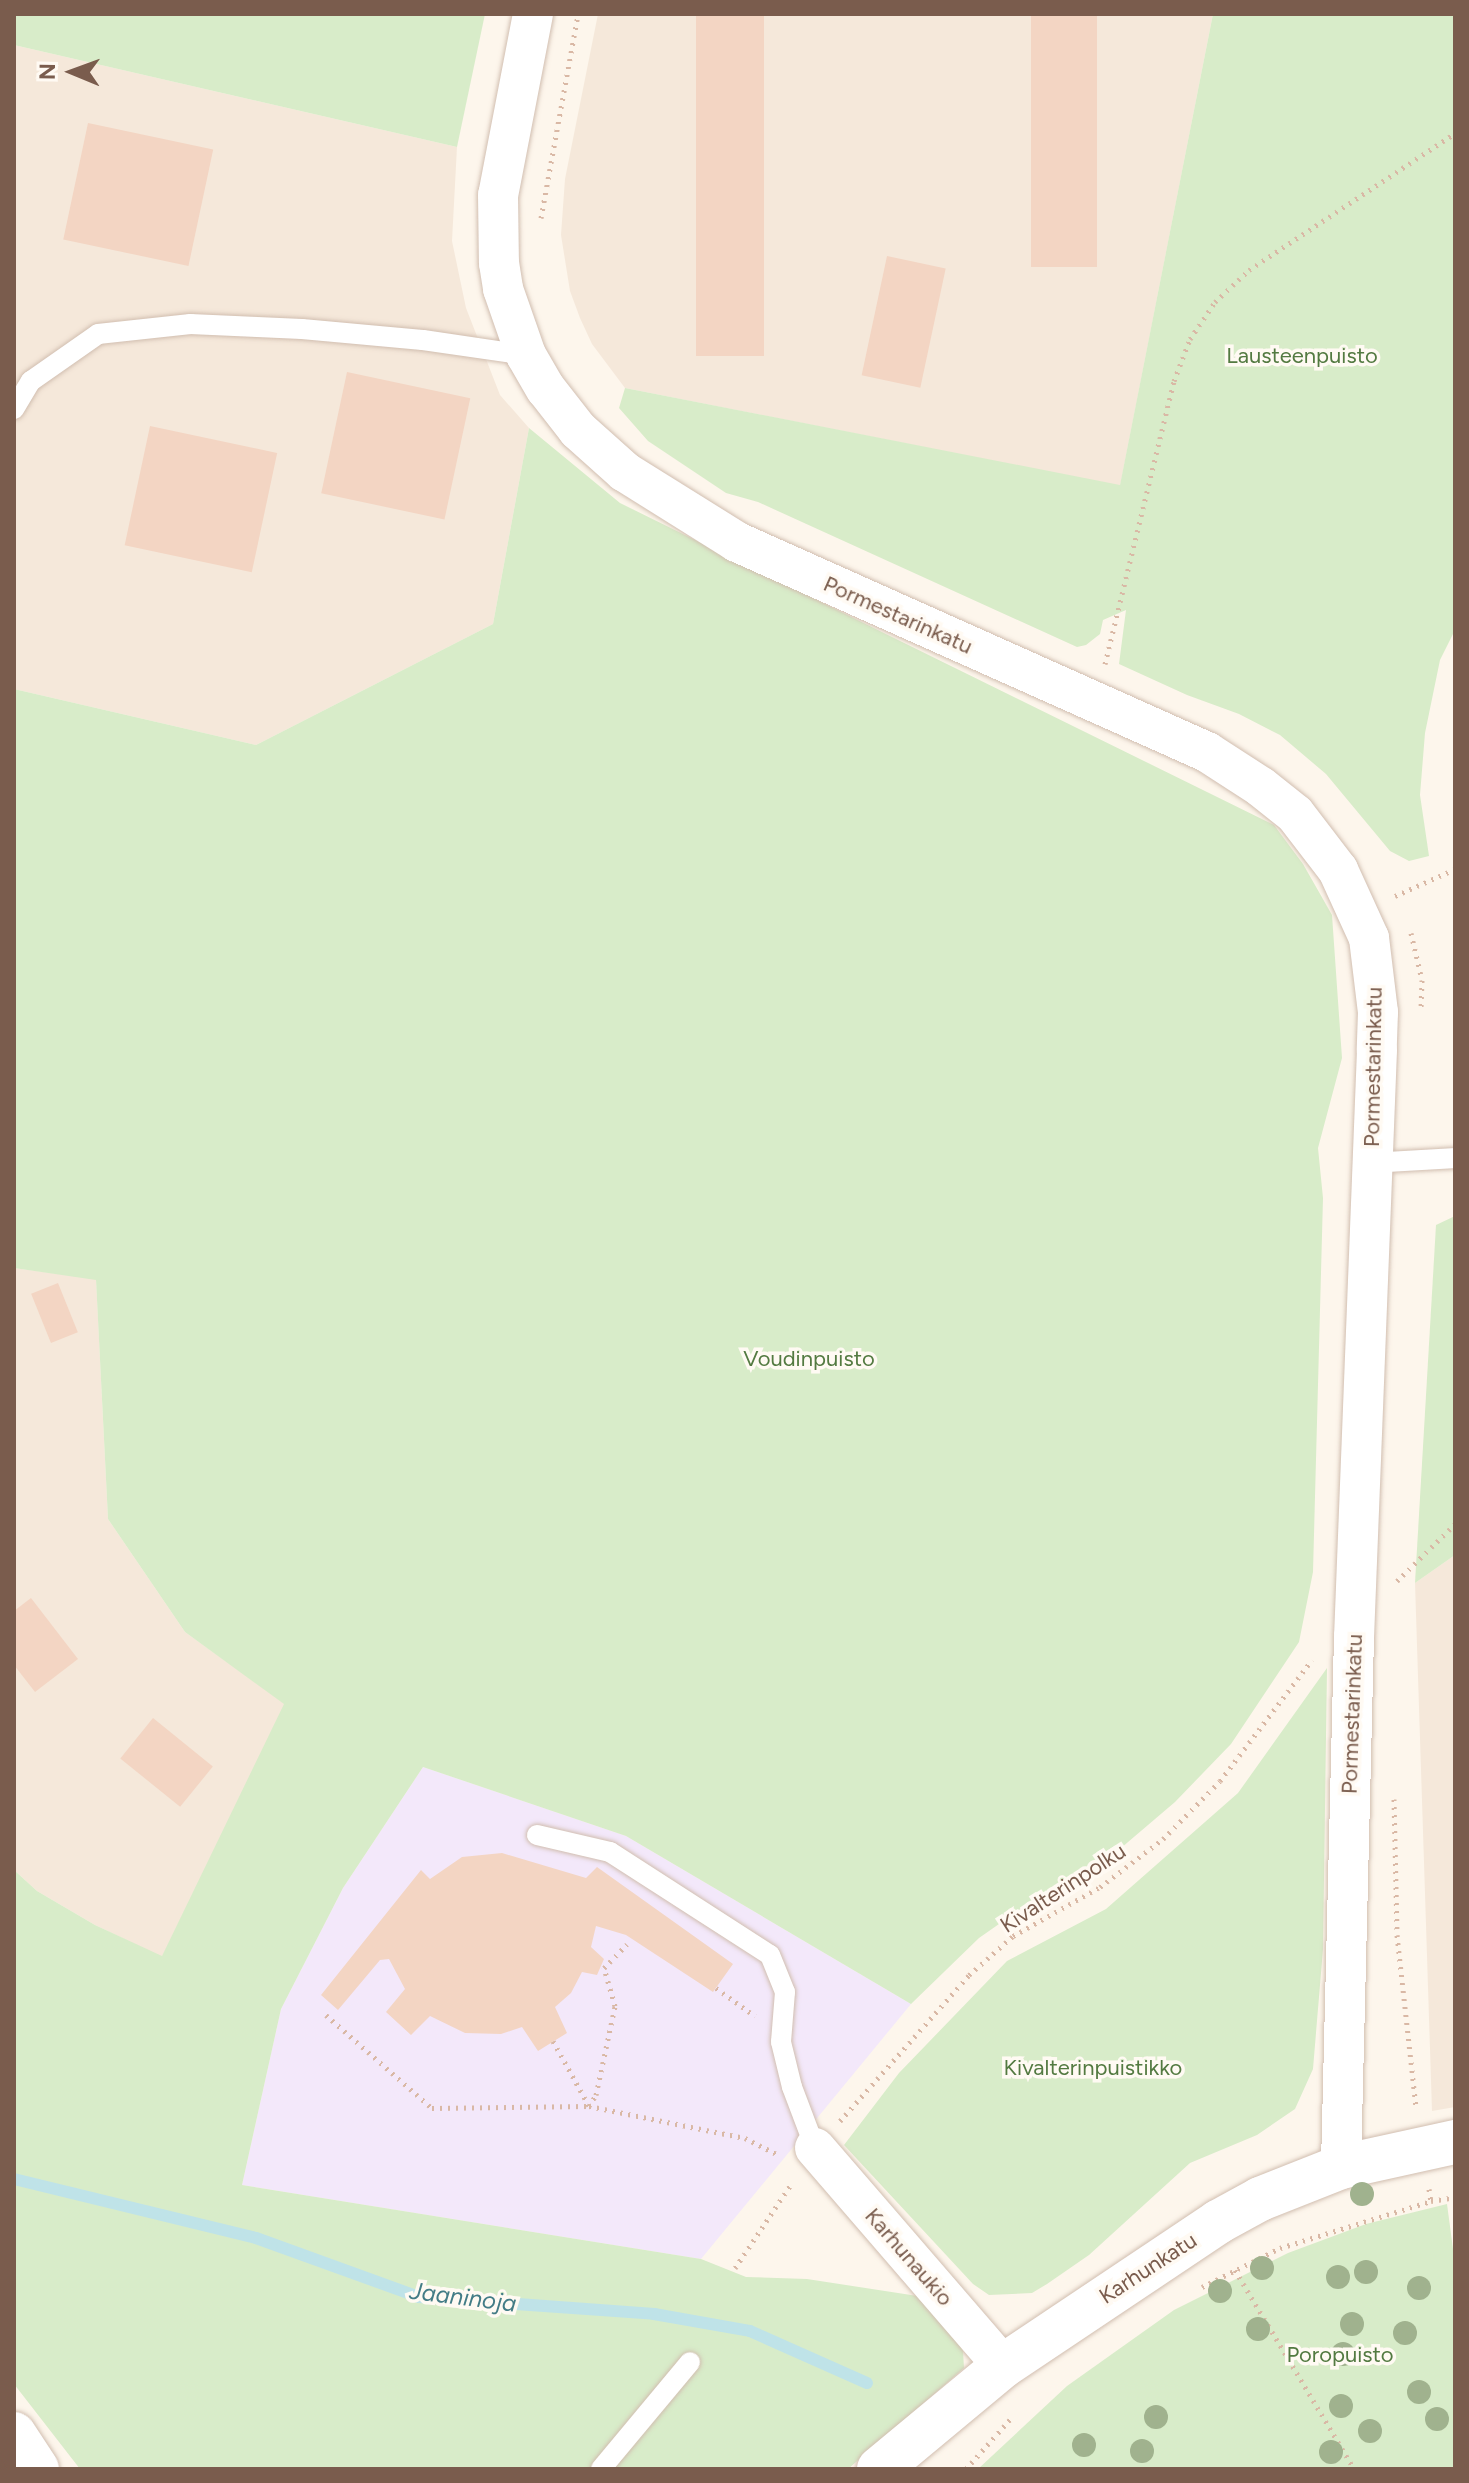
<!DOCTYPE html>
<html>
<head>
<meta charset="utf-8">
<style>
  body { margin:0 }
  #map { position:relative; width:1469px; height:2483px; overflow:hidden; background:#fdf6ec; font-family:Figtree,sans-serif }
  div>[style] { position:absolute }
  .residential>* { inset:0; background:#f5e8da }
  .education>* { inset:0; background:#f3e8fa }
  .green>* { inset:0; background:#d8ecc9 }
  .stream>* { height:12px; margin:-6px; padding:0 6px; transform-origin:6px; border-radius:6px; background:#bfe3e8 }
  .building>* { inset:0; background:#f3d5c3; transform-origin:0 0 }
  .path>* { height:5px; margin-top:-2.5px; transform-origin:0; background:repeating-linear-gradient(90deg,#d9b8a5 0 2px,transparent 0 8px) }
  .roads { filter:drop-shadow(0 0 2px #d1beb0) drop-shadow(0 0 2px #d1beb0) }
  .lane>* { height:20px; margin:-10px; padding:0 10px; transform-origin:10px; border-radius:10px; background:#fff }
  .street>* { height:40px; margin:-20px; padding:0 20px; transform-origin:20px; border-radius:20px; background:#fff }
  .secondary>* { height:44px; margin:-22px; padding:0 22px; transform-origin:22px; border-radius:22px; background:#fff }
  .trees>* { width:24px; height:24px; margin:-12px; border-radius:50%; background:#a0b28e }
  span { translate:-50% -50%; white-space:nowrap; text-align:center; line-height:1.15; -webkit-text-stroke:7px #fffaf3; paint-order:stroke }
  .park-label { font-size:22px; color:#537a41 }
  .street-label { font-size:22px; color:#7a5c4d }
  .water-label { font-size:24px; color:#437c86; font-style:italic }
  .frame { position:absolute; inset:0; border:16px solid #7a5c4d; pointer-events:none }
  .north { position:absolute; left:32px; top:32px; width:80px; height:80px; -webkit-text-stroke:6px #fffaf3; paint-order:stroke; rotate:271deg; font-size:22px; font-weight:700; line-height:32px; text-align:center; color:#7a5c4d }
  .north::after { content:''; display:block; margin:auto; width:28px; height:36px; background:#7a5c4d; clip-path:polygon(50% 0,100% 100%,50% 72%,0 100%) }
</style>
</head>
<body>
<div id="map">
  <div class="residential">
    <div style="clip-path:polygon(598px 14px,1213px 14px,1120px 486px,625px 388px,592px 344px,580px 318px,570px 291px,561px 235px,565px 179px)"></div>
    <div style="clip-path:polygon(14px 45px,457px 147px,452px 241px,466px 308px,500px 395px,529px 428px,493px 624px,256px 745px,14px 689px)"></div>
    <div style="clip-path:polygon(14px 1268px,96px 1279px,108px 1519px,185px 1632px,285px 1704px,162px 1957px,95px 1925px,37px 1891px,14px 1870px)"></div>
    <div style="clip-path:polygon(1455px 1555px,1455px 2107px,1432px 2111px,1415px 1583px)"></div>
  </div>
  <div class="education">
    <div style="clip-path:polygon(423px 1767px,626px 1836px,911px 2004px,701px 2259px,242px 2185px,281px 2009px,343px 1888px)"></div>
  </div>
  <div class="green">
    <div style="clip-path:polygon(14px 14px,485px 14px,457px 147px,14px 45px)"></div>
    <div style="clip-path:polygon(1213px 14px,1455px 14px,1455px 630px,1440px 660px,1425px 733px,1420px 795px,1429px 856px,1409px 861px,1390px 851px,1326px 774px,1280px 735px,1239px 714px,1187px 695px,1119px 664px,1126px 610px,1103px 620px,1100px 634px,1086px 645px,1077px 647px,758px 502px,726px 493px,648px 441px,619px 408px,625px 388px,1120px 485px)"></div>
    <div style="clip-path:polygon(529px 428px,620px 503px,1274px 825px,1303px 864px,1332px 915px,1342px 1058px,1318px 1148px,1323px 1198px,1313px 1572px,1299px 1642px,1231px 1744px,1175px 1802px,1121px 1848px,1029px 1903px,979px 1938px,911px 2004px,626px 1836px,423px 1767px,343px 1888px,281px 2009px,242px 2185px,701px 2259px,746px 2277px,807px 2279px,924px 2297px,955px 2332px,963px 2351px,964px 2368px,848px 2469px,80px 2469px,14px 2384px,14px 1870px,37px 1891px,95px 1925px,162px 1956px,284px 1704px,185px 1632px,108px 1519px,96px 1280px,14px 1268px,14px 689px,256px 745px,493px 624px)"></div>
    <div style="clip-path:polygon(1455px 1216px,1455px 1555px,1415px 1583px,1436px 1225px)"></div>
    <div style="clip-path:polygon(1327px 1668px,1323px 1949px,1313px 2069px,1295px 2109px,1257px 2135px,1190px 2163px,1089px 2255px,1047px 2284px,1032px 2293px,989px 2295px,973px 2284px,844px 2145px,899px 2073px,1007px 1961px,1106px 1909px,1238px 1793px)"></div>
    <div style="clip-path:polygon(1447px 2204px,1455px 2264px,1455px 2469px,978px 2469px,1067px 2386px,1174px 2310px,1288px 2253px,1366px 2224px)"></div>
  </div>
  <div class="stream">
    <div style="left:14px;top:2179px;width:249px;rotate:13.7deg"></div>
    <div style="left:256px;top:2238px;width:173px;rotate:19.9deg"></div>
    <div style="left:419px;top:2297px;width:236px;rotate:4.1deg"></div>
    <div style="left:654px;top:2314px;width:97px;rotate:10deg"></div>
    <div style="left:750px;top:2331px;width:128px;rotate:24deg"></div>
  </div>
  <div class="building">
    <div style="left:696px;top:14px;width:68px;height:342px"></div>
    <div style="left:1031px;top:14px;width:66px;height:253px"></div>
    <div style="left:88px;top:123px;width:128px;height:119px;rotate:12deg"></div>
    <div style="left:887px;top:256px;width:60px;height:122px;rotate:12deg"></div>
    <div style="left:347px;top:372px;width:126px;height:124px;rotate:12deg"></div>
    <div style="left:150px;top:426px;width:130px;height:122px;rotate:12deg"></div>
    <div style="left:58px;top:1283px;width:53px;height:29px;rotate:68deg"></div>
    <div style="clip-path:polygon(31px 1598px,78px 1659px,35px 1692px,14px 1665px,14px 1611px)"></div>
    <div style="left:153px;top:1718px;width:77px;height:52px;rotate:39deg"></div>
    <div style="clip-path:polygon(502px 1853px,586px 1878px,597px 1867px,733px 1964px,713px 1992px,626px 1935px,596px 1926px,591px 1947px,604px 1959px,597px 1975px,582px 1972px,571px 1993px,555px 2007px,567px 2033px,538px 2051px,522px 2027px,501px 2034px,465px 2033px,430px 2016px,411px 2035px,386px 2012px,405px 1989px,389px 1959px,380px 1960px,338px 2010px,321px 1995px,421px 1870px,430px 1879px,462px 1857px)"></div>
  </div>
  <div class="path">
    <div style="left:541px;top:218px;width:207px;rotate:-79.7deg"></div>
    <div style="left:1105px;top:664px;width:291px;rotate:-76.3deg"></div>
    <div style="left:1174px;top:381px;width:45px;rotate:-69.1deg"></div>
    <div style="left:1190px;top:339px;width:45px;rotate:-56deg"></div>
    <div style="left:1215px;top:302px;width:47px;rotate:-43.3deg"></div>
    <div style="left:1249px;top:270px;width:247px;rotate:-33.6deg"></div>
    <div style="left:1395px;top:896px;width:66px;rotate:-24.2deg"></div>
    <div style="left:1411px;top:933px;width:48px;rotate:76.8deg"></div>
    <div style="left:1422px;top:980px;width:30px;rotate:92deg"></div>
    <div style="left:1397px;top:1581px;width:81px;rotate:-44.5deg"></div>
    <div style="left:1394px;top:1799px;width:136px;rotate:88.7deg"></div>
    <div style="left:1397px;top:1935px;width:174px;rotate:83.7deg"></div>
    <div style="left:716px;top:1988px;width:48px;rotate:35.7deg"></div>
    <div style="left:326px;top:2015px;width:141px;rotate:41.3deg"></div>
    <div style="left:432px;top:2108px;width:157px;rotate:-0.7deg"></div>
    <div style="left:589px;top:2106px;width:159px;rotate:11.6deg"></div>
    <div style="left:745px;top:2138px;width:36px;rotate:27deg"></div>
    <div style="left:553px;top:2041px;width:74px;rotate:61deg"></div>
    <div style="left:589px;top:2106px;width:13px;rotate:-58deg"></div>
    <div style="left:596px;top:2095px;width:91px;rotate:-77.9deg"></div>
    <div style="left:615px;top:2006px;width:40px;rotate:-106deg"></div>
    <div style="left:604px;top:1968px;width:33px;rotate:-46deg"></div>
    <div style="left:840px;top:2121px;width:195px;rotate:-48.5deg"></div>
    <div style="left:969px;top:1975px;width:59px;rotate:-41.6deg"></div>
    <div style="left:1013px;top:1936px;width:100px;rotate:-29.4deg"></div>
    <div style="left:1100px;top:1887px;width:79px;rotate:-37.3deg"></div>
    <div style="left:1163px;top:1839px;width:81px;rotate:-45.5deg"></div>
    <div style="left:1220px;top:1781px;width:152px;rotate:-52.8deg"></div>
    <div style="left:1429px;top:2189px;width:12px;rotate:81deg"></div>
    <div style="left:735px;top:2268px;width:102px;rotate:-56.2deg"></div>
    <div style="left:1235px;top:2270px;width:232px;rotate:59.1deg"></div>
    <div style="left:1202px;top:2287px;width:87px;rotate:-26.6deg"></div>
    <div style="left:1280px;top:2248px;width:158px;rotate:-17.3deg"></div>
    <div style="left:1431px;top:2201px;width:24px;rotate:-9deg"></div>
    <div style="left:966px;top:2469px;width:71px;rotate:-48.4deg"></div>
  </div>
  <div class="roads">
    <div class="lane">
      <div style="left:14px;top:409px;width:33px;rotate:-59deg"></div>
      <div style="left:31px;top:381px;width:82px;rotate:-35deg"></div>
      <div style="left:98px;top:334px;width:93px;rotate:-6.2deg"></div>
      <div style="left:190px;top:324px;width:112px;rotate:2.6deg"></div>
      <div style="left:302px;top:329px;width:121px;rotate:5.2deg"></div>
      <div style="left:423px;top:340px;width:104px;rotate:8.3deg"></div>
      <div style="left:1371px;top:1163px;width:84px;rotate:-3.4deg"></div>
      <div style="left:537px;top:1835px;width:75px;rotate:13.1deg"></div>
      <div style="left:610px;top:1852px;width:190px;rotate:32.8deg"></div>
      <div style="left:770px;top:1955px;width:40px;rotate:68deg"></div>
      <div style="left:785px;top:1992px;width:50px;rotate:94.6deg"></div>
      <div style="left:781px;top:2042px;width:46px;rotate:76.3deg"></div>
      <div style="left:792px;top:2087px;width:65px;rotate:69.3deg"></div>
      <div style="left:601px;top:2469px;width:139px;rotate:-50.2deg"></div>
    </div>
    <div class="street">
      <div style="left:533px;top:14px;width:184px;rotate:100.9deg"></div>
      <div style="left:498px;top:195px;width:68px;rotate:89.2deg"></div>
      <div style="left:499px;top:263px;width:26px;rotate:81deg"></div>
      <div style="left:503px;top:289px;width:70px;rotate:70.8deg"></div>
      <div style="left:526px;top:355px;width:39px;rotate:60deg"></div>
      <div style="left:546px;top:389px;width:52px;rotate:52deg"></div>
      <div style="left:578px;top:430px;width:63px;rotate:41.8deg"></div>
      <div style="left:625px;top:472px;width:132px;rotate:32deg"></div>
      <div style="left:737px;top:542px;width:515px;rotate:24.08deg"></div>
      <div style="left:1207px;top:752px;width:64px;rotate:32.9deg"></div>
      <div style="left:1261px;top:787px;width:43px;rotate:38.5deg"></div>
      <div style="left:1295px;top:814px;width:71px;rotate:52.5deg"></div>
      <div style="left:1338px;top:870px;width:75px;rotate:65.5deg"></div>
      <div style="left:1369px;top:938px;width:75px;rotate:83.1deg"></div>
      <div style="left:1378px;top:1012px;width:38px;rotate:92deg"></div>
      <div style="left:1377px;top:1050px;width:587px;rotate:92.24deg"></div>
      <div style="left:1354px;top:1637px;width:530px;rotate:91.41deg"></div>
      <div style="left:815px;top:2148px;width:288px;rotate:49.2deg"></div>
    </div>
    <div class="secondary">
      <div style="left:14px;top:2434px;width:42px;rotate:56.7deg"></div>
      <div style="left:879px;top:2469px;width:161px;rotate:-39.7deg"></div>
      <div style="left:1003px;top:2366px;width:259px;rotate:-33.8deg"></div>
      <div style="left:1218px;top:2222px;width:48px;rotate:-28.7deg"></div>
      <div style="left:1260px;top:2199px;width:87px;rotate:-21.6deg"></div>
      <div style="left:1341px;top:2167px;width:117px;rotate:-12.4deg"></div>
    </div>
  </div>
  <div class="trees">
    <div style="left:1362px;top:2194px"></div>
    <div style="left:1262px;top:2268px"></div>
    <div style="left:1366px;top:2272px"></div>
    <div style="left:1338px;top:2277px"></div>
    <div style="left:1419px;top:2288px"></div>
    <div style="left:1220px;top:2291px"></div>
    <div style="left:1352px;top:2324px"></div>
    <div style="left:1258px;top:2329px"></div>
    <div style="left:1405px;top:2333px"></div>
    <div style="left:1343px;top:2354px"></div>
    <div style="left:1419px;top:2392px"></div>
    <div style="left:1341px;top:2406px"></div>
    <div style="left:1156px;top:2417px"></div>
    <div style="left:1437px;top:2419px"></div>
    <div style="left:1370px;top:2431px"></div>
    <div style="left:1084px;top:2445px"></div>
    <div style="left:1142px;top:2451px"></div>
    <div style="left:1331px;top:2452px"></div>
  </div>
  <div class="park-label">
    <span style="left:1302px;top:356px">Lausteenpuisto</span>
    <span style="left:809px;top:1359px">Voudinpuisto</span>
    <span style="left:1093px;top:2068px">Kivalterinpuistikko</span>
    <span style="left:1340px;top:2355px">Poropuisto</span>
  </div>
  <div class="street-label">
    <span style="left:898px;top:615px;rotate:24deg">Pormestarinkatu</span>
    <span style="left:1373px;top:1067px;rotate:-89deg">Pormestarinkatu</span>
    <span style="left:1352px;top:1714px;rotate:-88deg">Pormestarinkatu</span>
    <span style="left:1063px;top:1888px;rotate:-33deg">Kivalterinpolku</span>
    <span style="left:909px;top:2257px;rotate:49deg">Karhunaukio</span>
    <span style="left:1148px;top:2268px;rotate:-33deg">Karhunkatu</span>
  </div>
  <div class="water-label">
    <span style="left:463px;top:2297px;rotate:7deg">Jaaninoja</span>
  </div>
  <div class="frame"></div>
  <div class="north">N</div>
</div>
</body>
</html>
